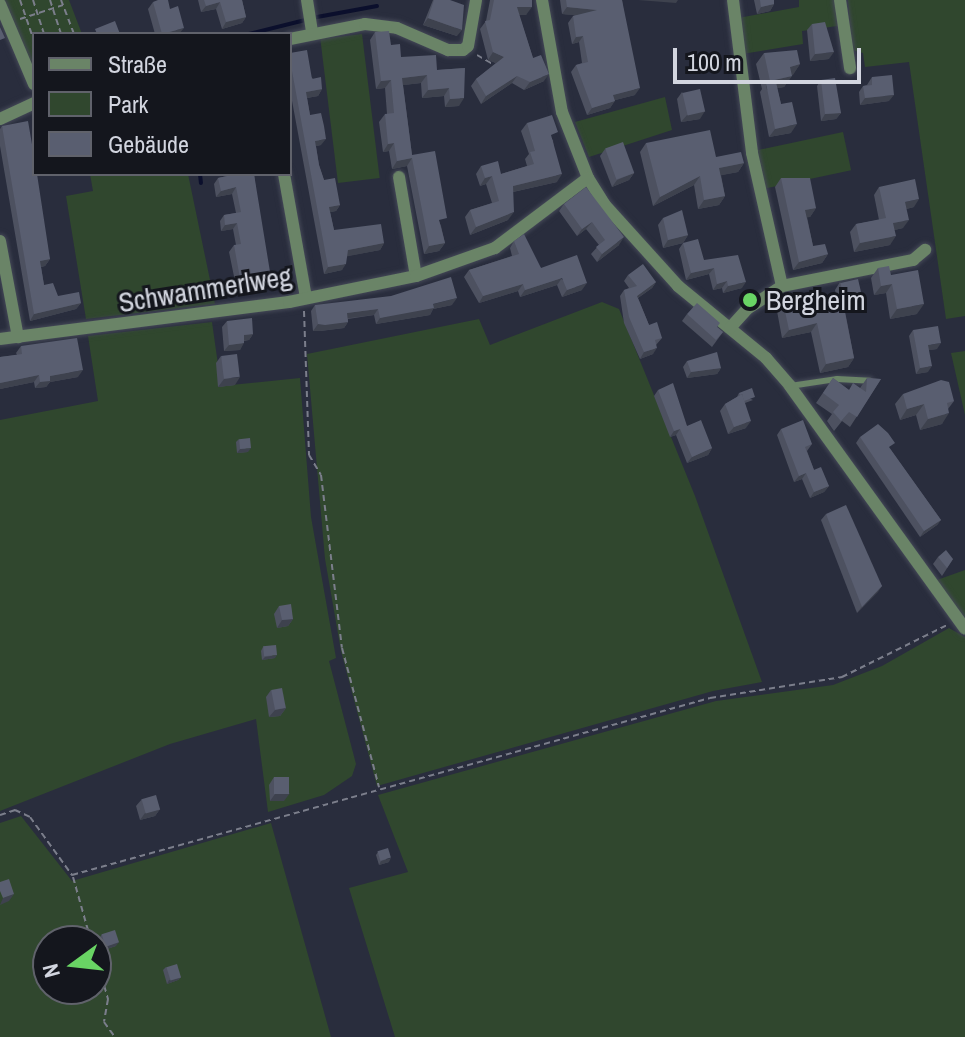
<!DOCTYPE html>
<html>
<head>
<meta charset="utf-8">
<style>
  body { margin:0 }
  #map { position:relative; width:965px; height:1037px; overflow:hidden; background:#292d3d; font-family:"Archivo Narrow",sans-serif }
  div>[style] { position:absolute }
  .green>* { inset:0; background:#30472e; transform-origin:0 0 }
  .stream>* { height:4px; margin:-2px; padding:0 2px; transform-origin:2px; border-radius:2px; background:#0b0f2c }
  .path>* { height:2px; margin-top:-1px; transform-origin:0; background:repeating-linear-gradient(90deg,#7b7e8b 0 6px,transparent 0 10px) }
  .roads { filter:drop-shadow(0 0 2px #444857) drop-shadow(0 0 2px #444857) }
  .lane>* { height:6px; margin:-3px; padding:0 3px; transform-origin:3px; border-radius:3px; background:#6a8467 }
  .street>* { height:12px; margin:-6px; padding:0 6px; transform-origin:6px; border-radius:6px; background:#6a8467 }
  .wall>* { inset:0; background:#4d5160 }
  .shaded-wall>* { inset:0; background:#3e424e }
  .building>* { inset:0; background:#595e70; transform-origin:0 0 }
  .dots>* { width:22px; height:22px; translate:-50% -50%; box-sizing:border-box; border:4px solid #14161d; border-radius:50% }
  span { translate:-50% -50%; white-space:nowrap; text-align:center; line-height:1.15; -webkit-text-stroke:6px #14161d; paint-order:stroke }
  .street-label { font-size:28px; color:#d2d5df }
  .poi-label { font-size:28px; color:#d2d5df }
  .left { translate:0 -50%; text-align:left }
  .legend { position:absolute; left:32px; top:32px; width:260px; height:144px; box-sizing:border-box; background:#14161d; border:2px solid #60626b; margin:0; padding:10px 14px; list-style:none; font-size:24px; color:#d2d5df }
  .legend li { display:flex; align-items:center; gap:16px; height:40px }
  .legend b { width:40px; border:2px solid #60626b }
  .north { position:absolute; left:32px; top:925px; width:80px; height:80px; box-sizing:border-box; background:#14161d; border:2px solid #60626b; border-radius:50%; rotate:255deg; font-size:22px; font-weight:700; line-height:32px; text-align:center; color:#d2d5df }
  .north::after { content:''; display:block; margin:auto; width:28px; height:36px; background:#69d464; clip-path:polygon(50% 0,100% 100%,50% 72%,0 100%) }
  .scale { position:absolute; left:673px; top:48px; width:188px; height:36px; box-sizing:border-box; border:4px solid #d2d5df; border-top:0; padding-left:10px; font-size:24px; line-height:28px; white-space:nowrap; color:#d2d5df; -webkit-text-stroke:6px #14161d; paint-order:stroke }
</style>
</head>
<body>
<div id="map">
  <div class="green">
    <div style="clip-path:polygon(2px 0,69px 0,82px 34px,34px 34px,34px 70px)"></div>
    <div style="clip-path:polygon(799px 0,836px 0,837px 26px,802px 31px,803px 44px,742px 54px,738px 18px,799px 7px)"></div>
    <div style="clip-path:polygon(848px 0,965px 0,965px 316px,946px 319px,909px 62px,865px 67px,863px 53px,852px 50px)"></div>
    <div style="left:362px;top:34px;width:145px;height:42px;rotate:83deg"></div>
    <div style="clip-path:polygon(665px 97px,672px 130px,589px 157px,575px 122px)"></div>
    <div style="left:843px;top:132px;width:39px;height:88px;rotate:78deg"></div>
    <div style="clip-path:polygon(90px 174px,188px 174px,215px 304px,86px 319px,66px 196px,93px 191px)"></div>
    <div style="clip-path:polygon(602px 302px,619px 309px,695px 496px,762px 682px,713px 691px,377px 786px,341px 651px,325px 559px,307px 354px,479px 319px,490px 345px)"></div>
    <div style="clip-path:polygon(212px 322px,221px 386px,300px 378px,311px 517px,336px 658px,329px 661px,356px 764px,352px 776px,324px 795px,268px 812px,256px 719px,170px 744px,0 811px,0 420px,98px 401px,88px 336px)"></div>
    <div style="clip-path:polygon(965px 351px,965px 415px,951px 353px)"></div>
    <div style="clip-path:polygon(965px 570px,965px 618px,937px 580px)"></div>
    <div style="clip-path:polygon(949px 628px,965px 637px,965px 1037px,395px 1037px,349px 888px,408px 872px,378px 795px,716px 701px,833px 685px,882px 666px)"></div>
    <div style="clip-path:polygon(evenodd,21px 816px,72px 881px,271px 823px,331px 1037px,0 1037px,0 823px,21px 816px,48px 941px,96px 941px,96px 989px,48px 989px,48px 941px)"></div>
  </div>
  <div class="stream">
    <div style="left:317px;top:17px;width:61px;rotate:-10.4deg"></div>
    <div style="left:249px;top:34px;width:58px;rotate:-14deg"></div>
    <div style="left:200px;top:174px;width:9px;rotate:84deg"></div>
  </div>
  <div class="path">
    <div style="left:20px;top:0;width:43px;rotate:71.1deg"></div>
    <div style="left:33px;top:0;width:36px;rotate:72deg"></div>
    <div style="left:50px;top:0;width:36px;rotate:72deg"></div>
    <div style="left:61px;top:0;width:36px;rotate:69deg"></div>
    <div style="left:20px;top:19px;width:45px;rotate:-18deg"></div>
    <div style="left:477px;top:55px;width:22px;rotate:30deg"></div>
    <div style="left:304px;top:311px;width:144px;rotate:88deg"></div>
    <div style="left:309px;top:455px;width:23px;rotate:59deg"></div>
    <div style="left:321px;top:475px;width:174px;rotate:83.1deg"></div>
    <div style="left:342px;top:648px;width:144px;rotate:75.1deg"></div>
    <div style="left:0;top:815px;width:16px;rotate:-18deg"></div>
    <div style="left:15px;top:810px;width:17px;rotate:25deg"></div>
    <div style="left:30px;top:817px;width:72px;rotate:54.1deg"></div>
    <div style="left:72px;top:875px;width:662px;rotate:-15.51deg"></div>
    <div style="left:710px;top:698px;width:134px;rotate:-9deg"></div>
    <div style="left:842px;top:677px;width:117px;rotate:-26.3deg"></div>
    <div style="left:73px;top:877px;width:66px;rotate:74.3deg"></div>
    <div style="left:96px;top:957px;width:44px;rotate:74.1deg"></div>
    <div style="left:108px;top:999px;width:23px;rotate:100deg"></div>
    <div style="left:104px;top:1022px;width:19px;rotate:54deg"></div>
  </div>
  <div class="roads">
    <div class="lane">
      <div style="left:790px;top:386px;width:48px;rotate:-8.5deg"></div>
      <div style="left:837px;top:379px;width:33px;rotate:3deg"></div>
    </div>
    <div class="street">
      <div style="left:307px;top:0;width:33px;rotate:81deg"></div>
      <div style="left:542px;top:0;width:114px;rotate:79.9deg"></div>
      <div style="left:562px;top:112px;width:71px;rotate:68.5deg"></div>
      <div style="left:588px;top:178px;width:31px;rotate:58deg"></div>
      <div style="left:604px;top:204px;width:110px;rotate:47.9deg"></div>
      <div style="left:678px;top:286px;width:114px;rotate:39.3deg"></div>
      <div style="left:766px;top:358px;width:37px;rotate:49deg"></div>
      <div style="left:790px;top:386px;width:299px;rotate:54.2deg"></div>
      <div style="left:733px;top:0;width:154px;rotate:82.9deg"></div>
      <div style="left:752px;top:153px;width:136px;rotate:77.3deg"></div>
      <div style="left:840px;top:0;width:69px;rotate:81.6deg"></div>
      <div style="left:0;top:4px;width:87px;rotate:67deg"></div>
      <div style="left:290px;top:39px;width:76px;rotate:-11.3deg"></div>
      <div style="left:365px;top:24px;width:32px;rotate:7deg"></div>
      <div style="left:397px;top:28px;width:56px;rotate:23.3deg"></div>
      <div style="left:448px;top:50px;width:15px"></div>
      <div style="left:463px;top:50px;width:6px;rotate:-39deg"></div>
      <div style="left:468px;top:46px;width:47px;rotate:-80.1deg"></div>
      <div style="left:0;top:119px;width:38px;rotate:-25deg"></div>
      <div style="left:284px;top:174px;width:126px;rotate:79.9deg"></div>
      <div style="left:399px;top:177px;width:100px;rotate:80.3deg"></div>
      <div style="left:0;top:241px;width:98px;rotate:79.4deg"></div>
      <div style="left:730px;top:328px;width:25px;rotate:-48deg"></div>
      <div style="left:747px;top:309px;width:42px;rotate:-33.3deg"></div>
      <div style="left:782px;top:286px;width:134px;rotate:-11.2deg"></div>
      <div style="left:913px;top:260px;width:16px;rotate:-40deg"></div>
      <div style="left:0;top:339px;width:291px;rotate:-7.3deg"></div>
      <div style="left:289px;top:302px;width:130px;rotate:-11.6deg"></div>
      <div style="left:416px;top:276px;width:84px;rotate:-19.5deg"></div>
      <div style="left:495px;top:248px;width:116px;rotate:-37deg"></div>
    </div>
  </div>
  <div class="wall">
    <div style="clip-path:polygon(198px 0,242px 0,246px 17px,242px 23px,222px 29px,216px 9px,201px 12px)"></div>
    <div style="clip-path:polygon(433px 0,450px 0,457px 36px,423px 25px)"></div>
    <div style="clip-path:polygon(490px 0,532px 0,526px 15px,519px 15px,533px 58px,544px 81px,524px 90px,512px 83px,481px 104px,471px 86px,476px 79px,496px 63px,488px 60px,480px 29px,486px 21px)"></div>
    <div style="clip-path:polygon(560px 0,622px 0,635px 95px,615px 100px,610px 108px,587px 115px,571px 72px,576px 65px,582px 63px,579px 42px,572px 44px,568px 23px,573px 16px,576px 15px,562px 14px)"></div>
    <div style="clip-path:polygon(754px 0,774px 0,774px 4px,770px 11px,757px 14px)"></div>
    <div style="clip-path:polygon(153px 2px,179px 34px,155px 34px,148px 9px)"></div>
    <div style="clip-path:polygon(812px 24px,829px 59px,810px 61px,807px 30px)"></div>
    <div style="clip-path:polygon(375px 32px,391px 45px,401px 57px,437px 70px,465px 68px,459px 106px,445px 107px,444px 96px,422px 98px,421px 83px,403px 85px,412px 155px,441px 226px,445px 243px,439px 251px,424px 254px,407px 166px,392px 169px,389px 151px,383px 152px,379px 122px,385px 114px,387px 114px,385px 88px,376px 89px,370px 40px)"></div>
    <div style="clip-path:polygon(290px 53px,322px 89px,318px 96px,307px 98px,310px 115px,321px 145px,316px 146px,319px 165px,324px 180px,340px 205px,336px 211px,330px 212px,334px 230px,384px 243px,380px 250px,347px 256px,342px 270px,324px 274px,290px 90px)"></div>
    <div style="clip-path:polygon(764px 53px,800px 64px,784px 87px,777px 88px,781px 104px,791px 133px,769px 137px,760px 92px,762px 89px,756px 64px)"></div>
    <div style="clip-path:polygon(872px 77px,889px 101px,860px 105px,859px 92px,863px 86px,867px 85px)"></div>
    <div style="clip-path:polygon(821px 80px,841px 113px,836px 119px,821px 121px,817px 86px)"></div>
    <div style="clip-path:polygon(682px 92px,700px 119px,681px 122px,677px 99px)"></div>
    <div style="clip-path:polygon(527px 123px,553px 140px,557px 182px,513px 192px,508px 220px,470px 235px,465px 217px,470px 210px,492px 203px,486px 184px,480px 186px,476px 174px,481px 166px,501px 174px,527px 166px,525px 159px,529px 154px,521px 131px)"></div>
    <div style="clip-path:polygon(2px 126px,50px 259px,45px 266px,41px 267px,44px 285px,58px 296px,81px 303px,76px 309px,30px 321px,0 146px,0 129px)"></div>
    <div style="clip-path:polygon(646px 143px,716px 157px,744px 163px,738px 172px,721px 175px,725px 196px,719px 205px,698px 209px,694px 185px,653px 206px,640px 152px)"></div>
    <div style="clip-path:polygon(605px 149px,634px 173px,629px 180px,612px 187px,600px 156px)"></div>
    <div style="clip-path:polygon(226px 174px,254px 174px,267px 285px,237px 291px,229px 252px,234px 245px,236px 245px,233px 229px,221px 231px,220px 221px,224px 215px,236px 213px,232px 194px,216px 197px,214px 184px,218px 178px,227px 176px)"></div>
    <div style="clip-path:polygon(781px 178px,816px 208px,810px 217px,807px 217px,813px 246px,828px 254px,822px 263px,793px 270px,775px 187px)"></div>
    <div style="clip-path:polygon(586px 187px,619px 245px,597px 262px,591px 254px,599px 245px,586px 229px,577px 236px,559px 211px,564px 204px)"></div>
    <div style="clip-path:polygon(879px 187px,914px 207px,906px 209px,903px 228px,894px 230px,890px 245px,854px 252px,850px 232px,856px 224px,879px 220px,874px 195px)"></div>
    <div style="clip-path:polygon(663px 218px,688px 235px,683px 243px,663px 248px,658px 225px)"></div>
    <div style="clip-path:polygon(514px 241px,541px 268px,582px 290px,562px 297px,557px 285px,520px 297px,518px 291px,479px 303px,464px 277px,469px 270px,512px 256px,510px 248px)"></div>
    <div style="clip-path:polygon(683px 243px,704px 260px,742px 288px,723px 293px,722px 288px,713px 290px,709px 274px,686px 280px,679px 249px)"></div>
    <div style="clip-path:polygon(878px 268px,891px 275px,917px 314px,890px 319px,886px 293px,874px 295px,871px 278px)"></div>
    <div style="clip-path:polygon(628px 275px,656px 282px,652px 288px,638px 298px,649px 325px,662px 338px,656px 345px,653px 354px,640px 359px,624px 323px,620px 296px,624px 290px,629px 288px,624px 281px)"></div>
    <div style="clip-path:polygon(840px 282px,857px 304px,844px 306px,854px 358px,848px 367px,820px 373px,811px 332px,782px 338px,777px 311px,783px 302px,801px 307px,837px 299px,835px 290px)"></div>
    <div style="clip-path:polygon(315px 305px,452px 305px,433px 309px,430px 315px,376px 324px,374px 315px,348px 319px,348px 322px,344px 328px,320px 331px,313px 331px,311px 311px)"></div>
    <div style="clip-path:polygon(687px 314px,717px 327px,723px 332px,712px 347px,682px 321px)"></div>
    <div style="clip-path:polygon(227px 321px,253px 334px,249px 340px,244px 341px,240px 350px,224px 351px,222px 327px)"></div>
    <div style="clip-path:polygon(913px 330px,937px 349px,929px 350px,928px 372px,916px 374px,909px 336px)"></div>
    <div style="clip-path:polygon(21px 346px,78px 377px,50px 382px,46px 387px,35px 388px,34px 382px,0 389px,0 357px,17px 355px,16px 353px)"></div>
    <div style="clip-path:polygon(221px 356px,235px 385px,218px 387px,216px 363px)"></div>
    <div style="clip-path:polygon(687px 361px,721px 368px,717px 374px,687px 378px,683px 367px)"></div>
    <div style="clip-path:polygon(833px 378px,849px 390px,860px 388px,867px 378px,881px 379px,850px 427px,842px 421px,834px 431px,827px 421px,832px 414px,816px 403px)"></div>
    <div style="clip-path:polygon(658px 390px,687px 426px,712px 448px,708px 455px,687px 463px,676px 435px,670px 437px,654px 396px)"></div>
    <div style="clip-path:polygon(739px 393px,753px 400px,745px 403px,746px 428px,728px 434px,720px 411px,725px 404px,737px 397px)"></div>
    <div style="clip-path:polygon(903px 394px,954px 401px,948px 409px,942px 424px,920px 430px,916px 415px,900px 420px,895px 404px)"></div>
    <div style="clip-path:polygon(781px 429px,812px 444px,807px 451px,814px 470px,829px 486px,824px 492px,810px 498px,802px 479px,794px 482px,777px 435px)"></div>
    <div style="clip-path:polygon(860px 437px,890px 449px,941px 520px,937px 525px,920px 537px,856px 443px)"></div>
    <div style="clip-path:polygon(239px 439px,248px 452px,237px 453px,236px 442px)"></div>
    <div style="clip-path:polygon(826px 514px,882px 586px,857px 613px,821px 520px)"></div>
    <div style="clip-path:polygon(938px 557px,953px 559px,942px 576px,933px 564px)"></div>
    <div style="clip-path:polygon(279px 606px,293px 619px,288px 626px,277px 628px,274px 614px)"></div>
    <div style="clip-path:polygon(263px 647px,275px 658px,262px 660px,261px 651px)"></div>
    <div style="clip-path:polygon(271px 690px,286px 708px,280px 716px,269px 717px,266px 697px)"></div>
    <div style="clip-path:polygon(274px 777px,284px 801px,270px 801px,269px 785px)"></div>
    <div style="clip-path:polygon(142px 799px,160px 809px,155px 816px,140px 820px,136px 806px)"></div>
    <div style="clip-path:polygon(378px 852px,389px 862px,379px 865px,376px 855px)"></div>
    <div style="clip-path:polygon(102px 934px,116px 946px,104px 950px,100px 937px)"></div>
    <div style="clip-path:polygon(166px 967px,181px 977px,178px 980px,167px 984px,163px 970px)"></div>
  </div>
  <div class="shaded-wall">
    <div style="clip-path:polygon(638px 0,678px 0,676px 3px)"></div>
    <div style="clip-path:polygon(220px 2px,216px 9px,201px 12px,206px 6px)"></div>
    <div style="clip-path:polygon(774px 4px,770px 11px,757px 14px,761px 7px)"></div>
    <div style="clip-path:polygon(517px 7px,532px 7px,526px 15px,512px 15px)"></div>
    <div style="clip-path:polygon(567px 7px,597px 10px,592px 17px,562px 14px)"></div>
    <div style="clip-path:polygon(246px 17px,242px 23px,222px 29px,226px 22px)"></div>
    <div style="clip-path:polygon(428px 18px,462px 30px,457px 36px,423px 25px)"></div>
    <div style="clip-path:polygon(184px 28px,179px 34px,162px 34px)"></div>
    <div style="clip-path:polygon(583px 36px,579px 42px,572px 44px,576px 37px)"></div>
    <div style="clip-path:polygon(493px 52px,504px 57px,498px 64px,488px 60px)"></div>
    <div style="clip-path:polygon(834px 52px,829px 59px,810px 61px,815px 54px)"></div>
    <div style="clip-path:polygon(800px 64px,793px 75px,782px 78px,790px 67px)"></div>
    <div style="clip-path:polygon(549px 74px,544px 81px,524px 90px,530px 82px)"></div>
    <div style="clip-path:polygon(427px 75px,421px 83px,396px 86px,402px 78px)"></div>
    <div style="clip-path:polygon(517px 76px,512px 83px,481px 104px,486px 96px)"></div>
    <div style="clip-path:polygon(792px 76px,784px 87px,767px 90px,766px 86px,770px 81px)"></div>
    <div style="clip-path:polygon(391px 80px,385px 88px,376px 89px,381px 81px)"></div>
    <div style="clip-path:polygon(449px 88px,444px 96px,422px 98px,428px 90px)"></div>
    <div style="clip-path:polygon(640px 88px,635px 95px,608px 102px,613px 95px)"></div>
    <div style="clip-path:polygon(322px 89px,318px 96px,301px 99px,306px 92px)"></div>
    <div style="clip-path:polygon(894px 95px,889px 101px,860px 105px,865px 98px)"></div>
    <div style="clip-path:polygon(464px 98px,459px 106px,445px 107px,450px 99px)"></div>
    <div style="clip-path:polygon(615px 101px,610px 108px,587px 115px,592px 108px)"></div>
    <div style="clip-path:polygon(705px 111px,700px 119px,681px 122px,687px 115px)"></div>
    <div style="clip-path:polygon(841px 113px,836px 119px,821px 121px,825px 114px)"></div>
    <div style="clip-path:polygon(797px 124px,791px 133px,769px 137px,775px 129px)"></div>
    <div style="clip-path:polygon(326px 139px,321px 145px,311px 147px,315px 141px)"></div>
    <div style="clip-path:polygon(394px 143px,389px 151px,383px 152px,388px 144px)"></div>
    <div style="clip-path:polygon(412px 158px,407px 166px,392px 169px,397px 161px)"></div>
    <div style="clip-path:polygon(744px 163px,738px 172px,713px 177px,719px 168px)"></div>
    <div style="clip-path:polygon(634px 173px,629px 180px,612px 187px,617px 180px)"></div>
    <div style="clip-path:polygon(562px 174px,557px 182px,508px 193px,513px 186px)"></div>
    <div style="clip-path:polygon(492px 176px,486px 184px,480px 186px,485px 178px)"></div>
    <div style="clip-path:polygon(700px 176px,694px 185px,653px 206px,660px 197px)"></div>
    <div style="clip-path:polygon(236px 187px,232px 194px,216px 197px,221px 191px)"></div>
    <div style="clip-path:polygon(725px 196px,719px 205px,698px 209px,704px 200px)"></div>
    <div style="clip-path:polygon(919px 199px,914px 207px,899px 211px,905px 202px)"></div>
    <div style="clip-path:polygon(340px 205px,336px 211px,325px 213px,329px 207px)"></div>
    <div style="clip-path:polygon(816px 208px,810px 217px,799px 219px,805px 210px)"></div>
    <div style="clip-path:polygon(514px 212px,508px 220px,470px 235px,476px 227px)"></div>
    <div style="clip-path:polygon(909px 220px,903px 228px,887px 232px,893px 223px)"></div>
    <div style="clip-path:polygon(592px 222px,586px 229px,577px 236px,582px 229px)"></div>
    <div style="clip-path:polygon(237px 223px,233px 229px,221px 231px,225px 225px)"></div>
    <div style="clip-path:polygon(688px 235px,683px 243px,663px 248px,668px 240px)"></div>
    <div style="clip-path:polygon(896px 236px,890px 245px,854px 252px,860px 243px)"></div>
    <div style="clip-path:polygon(624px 237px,619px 245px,597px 262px,602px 254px)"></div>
    <div style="clip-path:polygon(384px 243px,380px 250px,344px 257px,348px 250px)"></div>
    <div style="clip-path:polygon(445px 243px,439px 251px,424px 254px,429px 246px)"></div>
    <div style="clip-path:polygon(828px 254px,822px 263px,793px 270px,799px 262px)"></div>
    <div style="clip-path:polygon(50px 259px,45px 266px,35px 268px,40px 261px)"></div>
    <div style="clip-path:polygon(346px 264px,342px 270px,324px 274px,328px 267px)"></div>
    <div style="clip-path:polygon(714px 268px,709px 274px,686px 280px,691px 273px)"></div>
    <div style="clip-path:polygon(271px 278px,267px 285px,237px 291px,241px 284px)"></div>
    <div style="clip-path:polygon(562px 278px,557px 285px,520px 297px,525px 290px)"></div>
    <div style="clip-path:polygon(727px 281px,722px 288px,713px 290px,717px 284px)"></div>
    <div style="clip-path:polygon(656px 282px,652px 288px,632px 302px,637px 296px)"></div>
    <div style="clip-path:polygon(746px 282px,742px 288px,723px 293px,728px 286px)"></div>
    <div style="clip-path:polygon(587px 283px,582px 290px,562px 297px,567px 290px)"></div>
    <div style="clip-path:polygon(523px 284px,518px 291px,479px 303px,483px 296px)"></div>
    <div style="clip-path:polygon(892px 284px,886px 293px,874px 295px,881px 286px)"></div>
    <div style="clip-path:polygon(862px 296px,857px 304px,839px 307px,844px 300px)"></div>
    <div style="clip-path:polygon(457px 298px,452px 305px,433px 309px,430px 315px,376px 324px,380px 318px)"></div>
    <div style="clip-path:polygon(81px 303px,76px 309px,30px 321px,34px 314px)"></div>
    <div style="clip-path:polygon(924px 304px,917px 314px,890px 319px,897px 309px)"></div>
    <div style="clip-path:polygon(378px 309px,374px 315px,342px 319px,347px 313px)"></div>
    <div style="clip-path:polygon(348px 322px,344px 328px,320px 331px,313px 331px,318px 324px)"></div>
    <div style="clip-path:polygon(817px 323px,811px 332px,782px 338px,789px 330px)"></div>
    <div style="clip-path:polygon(253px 334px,249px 340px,239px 341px,244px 335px)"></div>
    <div style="clip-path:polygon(244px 343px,240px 350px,224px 351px,229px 345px)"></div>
    <div style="clip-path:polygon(941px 343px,937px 349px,924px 351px,928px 345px)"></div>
    <div style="clip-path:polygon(657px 348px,653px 354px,640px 359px,644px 352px)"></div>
    <div style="clip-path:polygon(854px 358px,848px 367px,820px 373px,826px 364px)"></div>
    <div style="clip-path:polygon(932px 366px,928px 372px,916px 374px,920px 368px)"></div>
    <div style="clip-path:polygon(721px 368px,717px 374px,687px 378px,691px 372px)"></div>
    <div style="clip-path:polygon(83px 370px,78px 377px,50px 382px,46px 387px,35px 388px,40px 382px,50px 376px)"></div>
    <div style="clip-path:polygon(39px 375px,34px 382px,0 389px,0 383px)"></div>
    <div style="clip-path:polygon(240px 377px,235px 385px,218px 387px,224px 379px)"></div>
    <div style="clip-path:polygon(924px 404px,916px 415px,900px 420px,907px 409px)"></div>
    <div style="clip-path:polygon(949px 413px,942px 424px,920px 430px,928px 419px)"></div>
    <div style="clip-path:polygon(751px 421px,746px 428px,728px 434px,734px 427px)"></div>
    <div style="clip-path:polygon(680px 429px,676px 435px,670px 437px,674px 431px)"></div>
    <div style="clip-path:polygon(251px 448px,248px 452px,237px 453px,240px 449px)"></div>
    <div style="clip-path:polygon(712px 448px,708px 455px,687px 463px,692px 457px)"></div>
    <div style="clip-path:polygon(806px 473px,802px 479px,794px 482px,799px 476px)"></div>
    <div style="clip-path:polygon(829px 486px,824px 492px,810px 498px,814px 492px)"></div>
    <div style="clip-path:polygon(941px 520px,937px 525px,920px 537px,924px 531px)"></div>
    <div style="clip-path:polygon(882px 586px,878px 592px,857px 613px,862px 607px)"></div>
    <div style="clip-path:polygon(293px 619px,288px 626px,277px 628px,282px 620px)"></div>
    <div style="clip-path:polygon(277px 655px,275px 658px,262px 660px,265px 657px)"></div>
    <div style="clip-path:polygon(286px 708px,280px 716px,269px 717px,275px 710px)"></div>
    <div style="clip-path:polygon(290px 793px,284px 801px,270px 801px,275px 794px)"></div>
    <div style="clip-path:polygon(160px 809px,155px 816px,140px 820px,145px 813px)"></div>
    <div style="clip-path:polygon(391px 858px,389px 862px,379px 865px,381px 861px)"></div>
    <div style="clip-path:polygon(14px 894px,9px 901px,0 905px,3px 898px)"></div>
    <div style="clip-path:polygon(119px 942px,116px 946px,104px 950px,106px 946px)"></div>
    <div style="clip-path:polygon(181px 977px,178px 980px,167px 984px,169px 980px)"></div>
  </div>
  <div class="building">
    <div style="clip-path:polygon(158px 0,168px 0,170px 9px,178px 6px,184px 28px,162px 34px,153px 2px)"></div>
    <div style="clip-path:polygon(204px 0,242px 0,246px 17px,226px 22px,220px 2px,206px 6px)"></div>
    <div style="clip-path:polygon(434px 0,450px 0,464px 5px,462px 30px,428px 18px)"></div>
    <div style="clip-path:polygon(494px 0,532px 0,532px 7px,517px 7px,533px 58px,541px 55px,549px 74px,530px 82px,517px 76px,486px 96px,476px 79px,504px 57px,493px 52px,485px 21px,490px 20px)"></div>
    <div style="clip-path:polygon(566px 0,622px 0,640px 88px,613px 95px,615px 101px,592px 108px,576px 65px,588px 62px,583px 36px,576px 37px,573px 16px,597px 10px,567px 7px)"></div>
    <div style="clip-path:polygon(760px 0,774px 0,774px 4px,761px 7px)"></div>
    <div style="clip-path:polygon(115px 21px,120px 34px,97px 34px,95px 29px)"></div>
    <div style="clip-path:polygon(825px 22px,834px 52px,815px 54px,812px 24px)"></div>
    <div style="clip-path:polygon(0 27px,5px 38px,0 40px)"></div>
    <div style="clip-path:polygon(389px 31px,391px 45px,400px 44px,401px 57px,436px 55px,437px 70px,465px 68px,464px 98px,450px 99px,449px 88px,428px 90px,427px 75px,402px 78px,412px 155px,435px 151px,447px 218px,439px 220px,445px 243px,429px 246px,412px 158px,397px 161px,394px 143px,388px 144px,385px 114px,394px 113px,391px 80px,381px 81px,375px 32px)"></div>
    <div style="clip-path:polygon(307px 50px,312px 79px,321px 77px,322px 89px,306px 92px,310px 115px,321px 113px,324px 126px,326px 139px,315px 141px,319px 165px,324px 180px,335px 178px,340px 205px,329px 207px,334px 230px,381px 224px,384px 243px,348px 250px,346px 264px,328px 267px,290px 60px,290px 53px)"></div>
    <div style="clip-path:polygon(797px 50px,800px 64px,790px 67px,792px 76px,770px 81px,764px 53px)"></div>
    <div style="clip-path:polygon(892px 75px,894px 95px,865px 98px,863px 86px,872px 85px,872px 77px)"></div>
    <div style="clip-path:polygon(835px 78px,841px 113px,825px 114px,821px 80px)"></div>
    <div style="clip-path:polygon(776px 82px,781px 104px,792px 102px,797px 124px,775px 129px,766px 83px)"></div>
    <div style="left:700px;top:89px;width:23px;height:18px;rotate:77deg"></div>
    <div style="clip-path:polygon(552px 115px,558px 132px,551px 135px,562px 174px,513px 186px,514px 212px,476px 227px,470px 210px,499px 201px,492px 176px,485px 178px,481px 166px,498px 161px,501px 174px,534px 164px,530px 152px,535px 151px,527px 123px)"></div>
    <div style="clip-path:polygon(28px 121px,34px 156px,34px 174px,37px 174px,50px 259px,40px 261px,44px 285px,53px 283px,58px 296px,79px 292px,81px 303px,34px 314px,2px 126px)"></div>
    <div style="clip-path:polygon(710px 130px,716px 157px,741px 152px,744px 163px,719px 168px,725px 196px,704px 200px,700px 176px,660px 197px,646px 143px)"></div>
    <div style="left:623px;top:142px;width:33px;height:19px;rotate:70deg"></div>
    <div style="clip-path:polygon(232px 174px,254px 174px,271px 278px,241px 284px,234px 245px,241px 244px,237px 223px,225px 225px,224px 215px,241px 212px,236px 187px,221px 191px,218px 178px,232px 175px)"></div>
    <div style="clip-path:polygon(781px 178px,810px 178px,816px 208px,805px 210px,813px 246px,825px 244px,828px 254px,799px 262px)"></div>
    <div style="clip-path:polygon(915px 179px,919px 199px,905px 202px,909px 220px,893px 223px,896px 236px,860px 243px,856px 224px,886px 218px,879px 187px)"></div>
    <div style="clip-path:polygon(586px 187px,624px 237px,602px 254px,596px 247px,605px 240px,592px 222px,582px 229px,564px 204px)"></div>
    <div style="clip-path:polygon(682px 210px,688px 235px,668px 240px,663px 218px)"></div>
    <div style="clip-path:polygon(524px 234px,541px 268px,577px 255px,587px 283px,567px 290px,562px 278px,525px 290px,523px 284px,483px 296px,469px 270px,519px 254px,514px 241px)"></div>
    <div style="clip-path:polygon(698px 239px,704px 260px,738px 255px,746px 282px,728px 286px,727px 281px,717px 284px,714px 268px,691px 273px,683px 243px)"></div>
    <div style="clip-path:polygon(643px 264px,656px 282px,637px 296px,649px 325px,657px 322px,662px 338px,655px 340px,657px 348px,644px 352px,629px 317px,624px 290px,637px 286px,628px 275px)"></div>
    <div style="clip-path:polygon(889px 266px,891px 275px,918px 270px,924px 304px,897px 309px,892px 284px,881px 286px,878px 268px)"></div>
    <div style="clip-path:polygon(451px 277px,457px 298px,433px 304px,434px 308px,380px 318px,378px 309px,347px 313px,348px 322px,325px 325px,318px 324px,315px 305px,391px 296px)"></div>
    <div style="left:858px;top:279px;width:17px;height:18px;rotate:77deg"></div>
    <div style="clip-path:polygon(842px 298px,854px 358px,826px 364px,817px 323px,789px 330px,783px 302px,800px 299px,801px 307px)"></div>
    <div style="clip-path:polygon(697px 303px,720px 323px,717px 327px,723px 332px,716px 340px,687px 314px)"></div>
    <div style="clip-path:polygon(252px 318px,253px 334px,244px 335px,244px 343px,229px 345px,227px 321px)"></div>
    <div style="clip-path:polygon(938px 326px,941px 343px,928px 345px,932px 366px,920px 368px,913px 330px)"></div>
    <div style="clip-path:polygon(77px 338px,83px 370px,50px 376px,50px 381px,40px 382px,39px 375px,0 383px,0 357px,22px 354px,21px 346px)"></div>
    <div style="clip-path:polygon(717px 352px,721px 368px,691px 372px,687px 361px)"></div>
    <div style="left:237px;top:354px;width:23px;height:16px;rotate:83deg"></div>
    <div style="clip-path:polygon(833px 378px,849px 390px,853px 383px,866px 392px,867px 378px,881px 379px,857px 417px,849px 412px,841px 421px,833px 412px,839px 405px,823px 393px)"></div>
    <div style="clip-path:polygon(941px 380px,949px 382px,954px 401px,947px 403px,949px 413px,928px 419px,924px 404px,907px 409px,903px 394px)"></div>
    <div style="clip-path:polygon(673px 383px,687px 426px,701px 420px,712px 448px,692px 457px,680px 429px,674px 431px,658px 390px)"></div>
    <div style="clip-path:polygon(752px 388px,755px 397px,744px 401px,742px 394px,740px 395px,739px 393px)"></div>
    <div style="clip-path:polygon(742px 394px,751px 421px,734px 427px,725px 404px)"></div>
    <div style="clip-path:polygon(803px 420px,812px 444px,805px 447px,814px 470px,809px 472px,821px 467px,829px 486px,814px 492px,806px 473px,799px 476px,781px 429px)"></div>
    <div style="clip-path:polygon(878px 424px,888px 433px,895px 443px,889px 447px,941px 520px,924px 531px,860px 437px)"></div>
    <div style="left:250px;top:438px;width:10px;height:11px;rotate:84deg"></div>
    <div style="clip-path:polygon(846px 505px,882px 586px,862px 607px,826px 514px)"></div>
    <div style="clip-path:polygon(946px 550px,953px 559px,947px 568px,938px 557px)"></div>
    <div style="clip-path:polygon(291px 604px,293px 619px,282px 620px,279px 606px)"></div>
    <div style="left:276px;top:645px;width:10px;height:13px;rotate:84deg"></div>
    <div style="left:282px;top:688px;width:20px;height:11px;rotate:79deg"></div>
    <div style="left:274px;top:777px;width:15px;height:17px"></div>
    <div style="left:156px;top:795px;width:15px;height:15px;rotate:74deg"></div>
    <div style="left:388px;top:848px;width:10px;height:11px;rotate:73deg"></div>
    <div style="clip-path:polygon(9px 879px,14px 894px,3px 898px,0 891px,0 882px)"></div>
    <div style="left:115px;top:930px;width:13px;height:14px;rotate:72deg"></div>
    <div style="left:177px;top:964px;width:14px;height:11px;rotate:73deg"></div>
  </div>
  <div class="dots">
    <div style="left:750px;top:300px;background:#69d464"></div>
  </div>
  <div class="street-label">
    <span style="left:205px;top:289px;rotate:-9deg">Schwammerlweg</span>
  </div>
  <div class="poi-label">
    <span class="left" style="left:766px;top:300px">Bergheim</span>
  </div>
  <ul class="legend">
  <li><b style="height:10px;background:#6a8467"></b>Straße</li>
  <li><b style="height:22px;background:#30472e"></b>Park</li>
  <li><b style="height:22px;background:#595e70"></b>Gebäude</li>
  </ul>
  <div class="north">N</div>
  <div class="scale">100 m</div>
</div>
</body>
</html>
